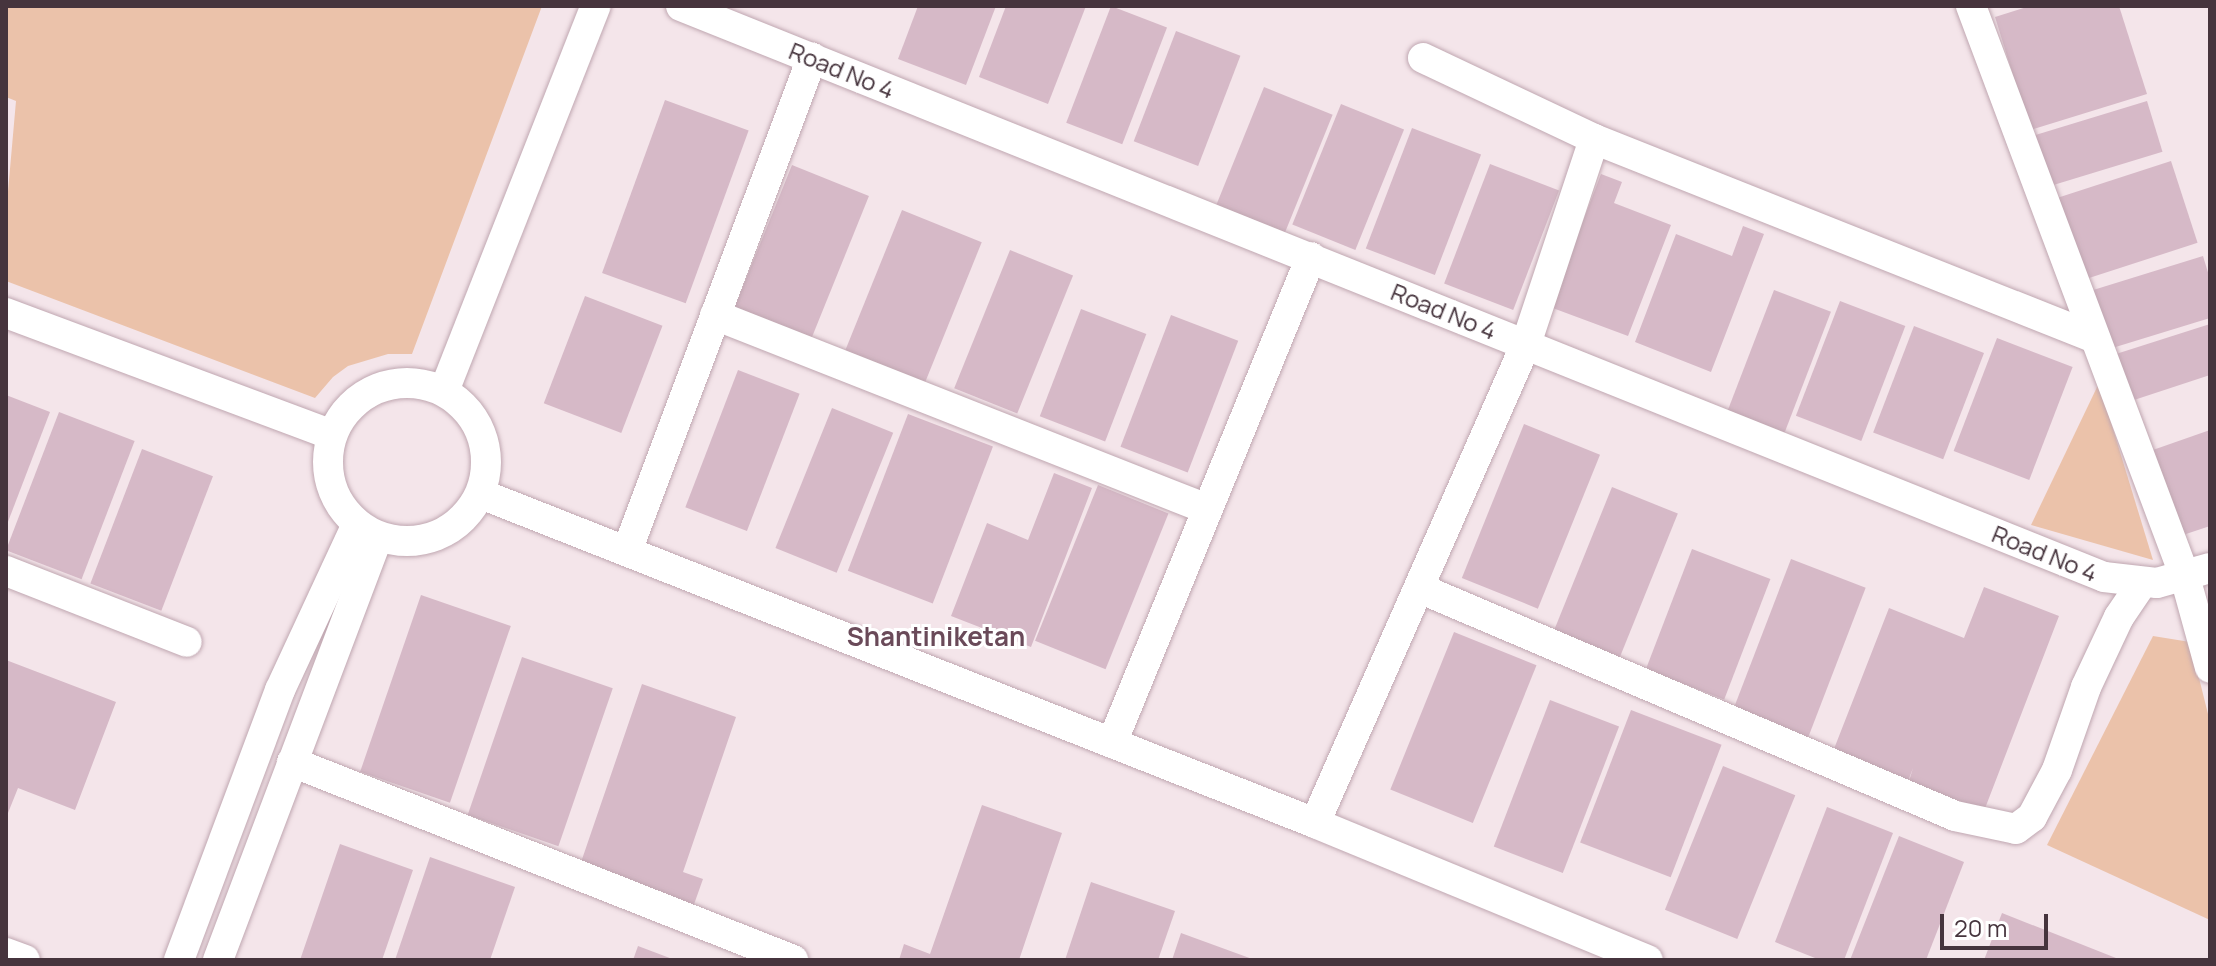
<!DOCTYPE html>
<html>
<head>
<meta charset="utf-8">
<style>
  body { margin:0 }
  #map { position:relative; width:2216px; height:966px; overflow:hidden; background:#f4e5ea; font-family:Manrope,sans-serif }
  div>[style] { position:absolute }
  .green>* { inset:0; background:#ebc2aa }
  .building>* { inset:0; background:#d6b9c7; transform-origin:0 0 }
  .roads { filter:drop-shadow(0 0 2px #c0a7b1) drop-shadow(0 0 2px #c0a7b1) }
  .street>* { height:30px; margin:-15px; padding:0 15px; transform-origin:15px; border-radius:15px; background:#fff }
  .street>.ring { margin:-15px; padding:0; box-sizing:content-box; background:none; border:30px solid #fff; border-radius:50% }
  span { translate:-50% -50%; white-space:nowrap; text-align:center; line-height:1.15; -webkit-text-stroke:6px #fff; paint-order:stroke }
  .street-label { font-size:24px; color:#46343d }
  .neighbourhood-label { font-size:26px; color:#6a4a59; font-weight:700 }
  .frame { position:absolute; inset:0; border:8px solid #46343d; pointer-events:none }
  .scale { position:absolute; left:1940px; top:914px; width:108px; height:36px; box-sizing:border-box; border:4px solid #46343d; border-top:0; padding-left:10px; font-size:24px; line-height:28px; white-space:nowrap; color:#46343d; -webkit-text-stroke:6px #fff; paint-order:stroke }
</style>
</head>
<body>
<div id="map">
  <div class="green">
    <div style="clip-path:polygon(6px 6px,542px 6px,412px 354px,388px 354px,348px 366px,333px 377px,315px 398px,6px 281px,6px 214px,16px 101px,6px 97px)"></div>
    <div style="clip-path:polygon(2099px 383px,2153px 560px,2031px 525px)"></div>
    <div style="clip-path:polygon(2153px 636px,2190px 642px,2210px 722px,2210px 920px,2047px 845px)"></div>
  </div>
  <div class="building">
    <div style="clip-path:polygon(918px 6px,996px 6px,966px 85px,898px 59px)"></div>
    <div style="clip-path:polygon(1006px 6px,1086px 6px,1048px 104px,979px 77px)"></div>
    <div style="left:1111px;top:6px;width:60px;height:125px;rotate:21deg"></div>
    <div style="clip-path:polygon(2030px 6px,2119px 6px,2147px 94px,2030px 130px,1995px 17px)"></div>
    <div style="left:1176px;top:31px;width:69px;height:118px;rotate:21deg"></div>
    <div style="left:1264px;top:87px;width:74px;height:129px;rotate:22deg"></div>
    <div style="left:665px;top:100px;width:89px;height:184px;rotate:20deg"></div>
    <div style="left:2147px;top:101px;width:53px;height:120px;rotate:73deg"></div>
    <div style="left:1341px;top:104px;width:68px;height:130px;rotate:22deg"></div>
    <div style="left:1412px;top:128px;width:74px;height:129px;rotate:21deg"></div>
    <div style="left:2171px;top:161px;width:86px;height:119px;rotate:72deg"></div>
    <div style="left:1490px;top:164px;width:74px;height:128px;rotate:21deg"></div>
    <div style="left:792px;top:165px;width:83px;height:155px;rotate:22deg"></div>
    <div style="clip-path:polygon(1601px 174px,1622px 182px,1614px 203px,1671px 225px,1628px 336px,1550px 307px)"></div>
    <div style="left:902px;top:210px;width:86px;height:157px;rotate:22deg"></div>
    <div style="clip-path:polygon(1743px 226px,1764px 234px,1711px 372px,1635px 342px,1676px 234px,1732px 256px)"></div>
    <div style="left:1010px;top:250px;width:68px;height:149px;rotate:22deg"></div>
    <div style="clip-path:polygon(2203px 256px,2210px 279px,2210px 318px,2109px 349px,2090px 291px)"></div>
    <div style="left:1774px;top:290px;width:61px;height:134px;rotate:21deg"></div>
    <div style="left:585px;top:296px;width:83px;height:115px;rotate:21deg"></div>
    <div style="left:1840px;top:301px;width:70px;height:123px;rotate:21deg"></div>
    <div style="left:1081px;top:309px;width:70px;height:115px;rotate:21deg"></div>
    <div style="left:1171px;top:315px;width:72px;height:141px;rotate:21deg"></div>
    <div style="clip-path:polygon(2210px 324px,2210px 375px,2131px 401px,2116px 354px)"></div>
    <div style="left:1914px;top:326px;width:75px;height:114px;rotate:21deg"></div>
    <div style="left:1997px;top:338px;width:81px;height:121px;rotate:21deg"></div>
    <div style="left:738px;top:370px;width:66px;height:147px;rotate:21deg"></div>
    <div style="clip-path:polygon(6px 395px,50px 412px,6px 527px)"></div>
    <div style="left:832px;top:408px;width:66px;height:151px;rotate:22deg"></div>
    <div style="left:59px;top:412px;width:81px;height:148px;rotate:21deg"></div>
    <div style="left:908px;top:414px;width:91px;height:168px;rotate:21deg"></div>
    <div style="left:1524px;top:424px;width:82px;height:166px;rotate:22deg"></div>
    <div style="clip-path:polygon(2210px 430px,2210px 526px,2180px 536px,2150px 451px)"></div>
    <div style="left:142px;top:449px;width:76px;height:144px;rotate:21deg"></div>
    <div style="clip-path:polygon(1054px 473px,1092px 488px,1031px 647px,951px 616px,987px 523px,1028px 540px)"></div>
    <div style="left:1098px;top:485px;width:76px;height:168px;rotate:22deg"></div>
    <div style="left:1612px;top:487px;width:71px;height:160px;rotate:22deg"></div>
    <div style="left:1692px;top:549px;width:84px;height:129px;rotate:21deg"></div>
    <div style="left:1791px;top:559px;width:80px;height:163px;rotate:21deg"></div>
    <div style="clip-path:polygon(1984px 587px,2059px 616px,1984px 811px,1909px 781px,1913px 768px,1907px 784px,1832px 754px,1889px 608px,1964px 638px)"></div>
    <div style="left:421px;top:595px;width:95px;height:187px;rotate:19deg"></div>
    <div style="left:1454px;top:632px;width:89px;height:170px;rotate:22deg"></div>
    <div style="left:522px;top:657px;width:96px;height:167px;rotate:19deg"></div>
    <div style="clip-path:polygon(6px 660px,116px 702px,75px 810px,18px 788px,6px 818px)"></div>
    <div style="clip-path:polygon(642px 684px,736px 717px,683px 872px,703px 879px,692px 910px,578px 871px)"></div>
    <div style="left:1550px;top:700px;width:74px;height:157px;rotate:21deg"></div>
    <div style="left:1631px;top:710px;width:97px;height:142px;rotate:21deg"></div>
    <div style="left:1723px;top:766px;width:78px;height:155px;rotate:22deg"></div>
    <div style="clip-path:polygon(982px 805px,1062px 833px,1019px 960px,899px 960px,904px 944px,930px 954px)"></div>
    <div style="clip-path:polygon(1827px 807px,1893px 833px,1844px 960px,1820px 960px,1775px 942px)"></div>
    <div style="clip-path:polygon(1899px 836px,1964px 862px,1926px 960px,1850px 960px)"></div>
    <div style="clip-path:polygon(340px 844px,413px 870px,382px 960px,300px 960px)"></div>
    <div style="clip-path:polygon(430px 857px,515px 887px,490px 960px,395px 960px)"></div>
    <div style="clip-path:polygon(1091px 882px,1175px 911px,1158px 960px,1065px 960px)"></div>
    <div style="clip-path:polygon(2002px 913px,2121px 960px,1984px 960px)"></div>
    <div style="clip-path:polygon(1181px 933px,1255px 960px,1172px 960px)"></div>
    <div style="clip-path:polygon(638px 946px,675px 960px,633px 960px)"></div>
  </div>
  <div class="roads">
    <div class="street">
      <div style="left:681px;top:6px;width:1533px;rotate:21.86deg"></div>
      <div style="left:2104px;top:577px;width:53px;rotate:6.5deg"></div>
      <div style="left:2157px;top:583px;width:55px;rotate:-15.8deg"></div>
      <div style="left:1971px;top:6px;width:610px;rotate:69.45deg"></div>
      <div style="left:2185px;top:577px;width:94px;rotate:74.6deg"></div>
      <div style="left:1423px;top:58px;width:189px;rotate:25.3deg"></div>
      <div style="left:6px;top:313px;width:348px;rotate:20.5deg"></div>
      <div style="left:715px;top:315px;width:529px;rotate:21.52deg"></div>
      <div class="ring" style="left:328px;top:383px;width:128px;height:128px"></div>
      <div style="left:444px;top:391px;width:414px;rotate:-68.5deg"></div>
      <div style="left:481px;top:494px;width:897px;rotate:21.53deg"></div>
      <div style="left:1315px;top:823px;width:360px;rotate:22.4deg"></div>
      <div style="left:627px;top:551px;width:527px;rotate:-69.43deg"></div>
      <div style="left:6px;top:571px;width:194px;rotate:21.4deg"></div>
      <div style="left:1419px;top:588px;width:582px;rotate:23.04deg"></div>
      <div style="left:1955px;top:816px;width:62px;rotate:12deg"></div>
      <div style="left:2016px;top:829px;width:20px;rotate:-37deg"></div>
      <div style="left:2032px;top:817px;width:53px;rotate:-62deg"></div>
      <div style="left:2057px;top:770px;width:88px;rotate:-70.7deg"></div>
      <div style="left:2086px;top:687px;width:77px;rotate:-64.8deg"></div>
      <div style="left:2119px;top:617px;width:41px;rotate:-55.9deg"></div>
      <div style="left:1112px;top:743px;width:525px;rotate:-67.73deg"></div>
      <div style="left:292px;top:762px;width:539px;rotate:21.56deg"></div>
      <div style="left:1315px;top:823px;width:523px;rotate:-66.23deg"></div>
      <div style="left:1526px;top:344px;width:216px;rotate:-71.6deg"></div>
      <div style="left:1594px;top:139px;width:539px;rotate:21.66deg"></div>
      <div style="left:6px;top:953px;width:20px;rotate:20deg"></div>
      <div style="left:179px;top:960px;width:288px;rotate:-69.5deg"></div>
      <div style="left:280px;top:690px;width:183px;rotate:-65.1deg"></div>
      <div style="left:218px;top:960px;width:452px;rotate:-69.3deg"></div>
    </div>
  </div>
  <div class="street-label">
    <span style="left:842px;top:70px;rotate:22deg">Road No 4</span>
    <span style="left:1444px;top:311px;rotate:22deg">Road No 4</span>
    <span style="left:2045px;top:553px;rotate:22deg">Road No 4</span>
  </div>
  <div class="neighbourhood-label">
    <span style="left:936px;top:637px">Shantiniketan</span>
  </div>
  <div class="frame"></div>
  <div class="scale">20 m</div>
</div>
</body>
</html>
